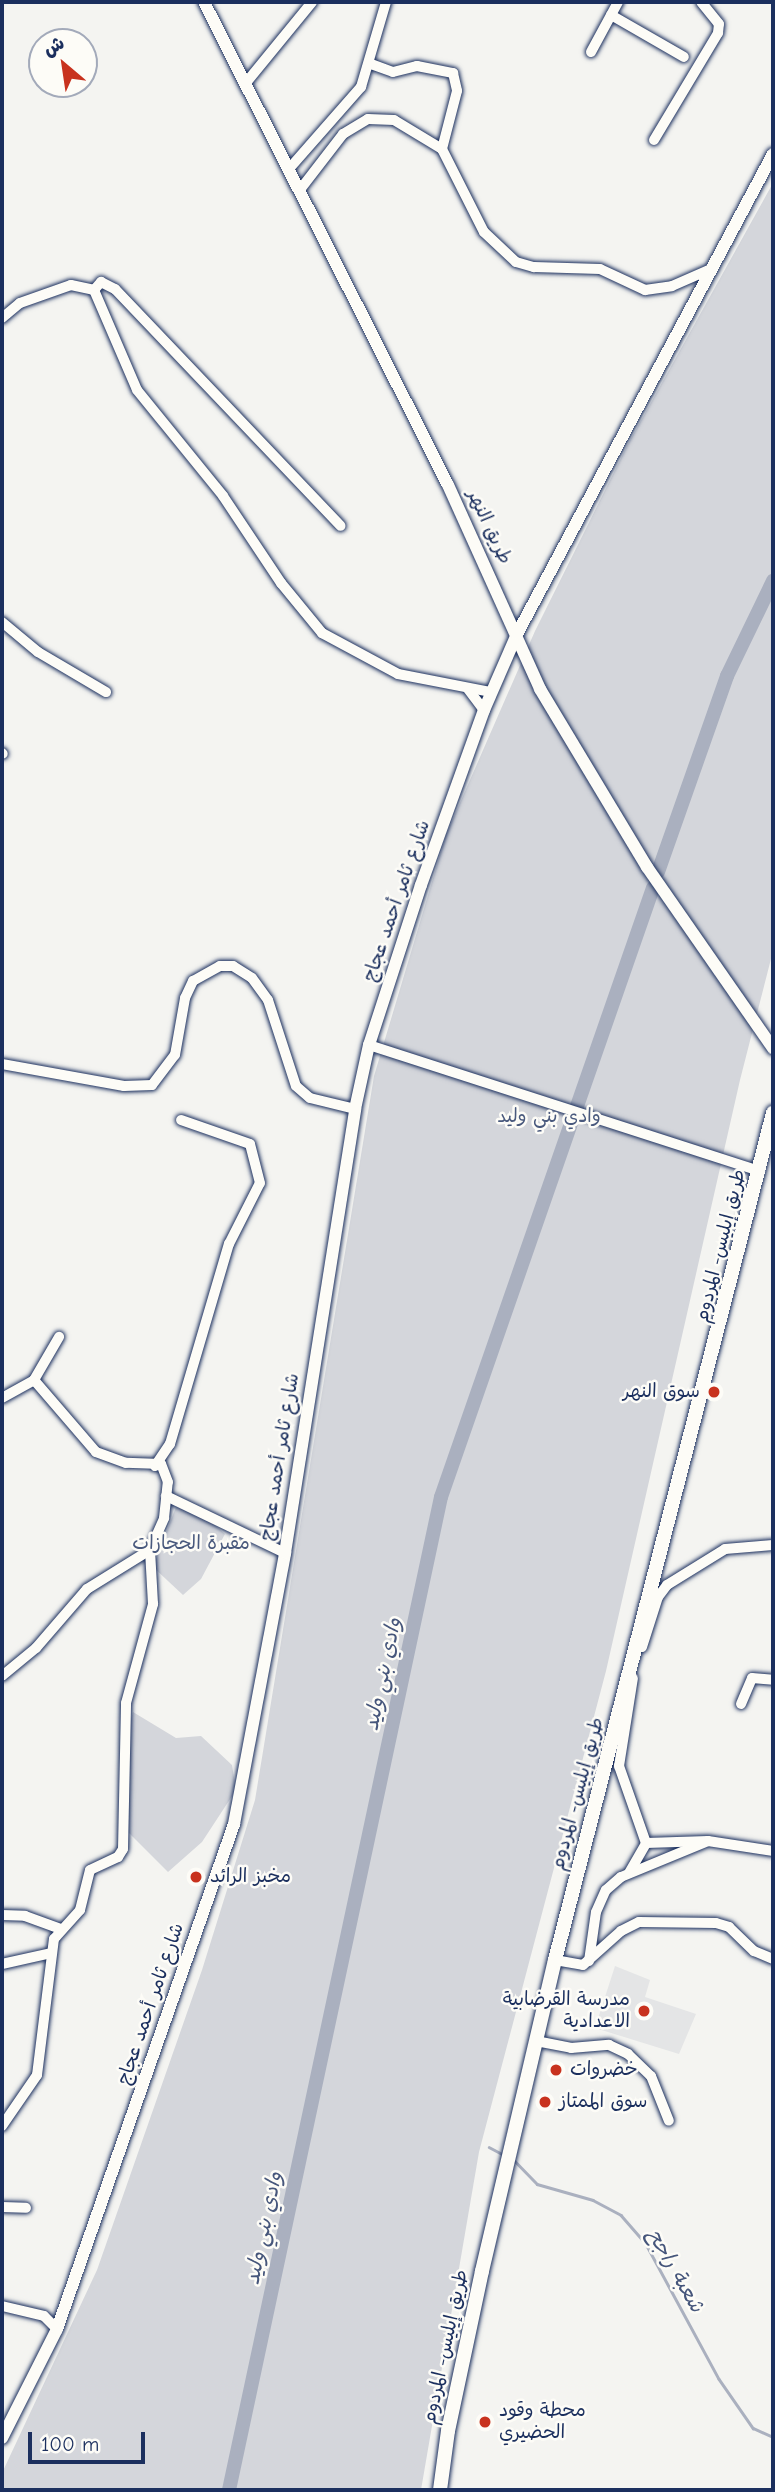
<!DOCTYPE html>
<html>
<head>
<meta charset="utf-8">
<style>
  body { margin:0 }
  #map { position:relative; width:775px; height:2492px; overflow:hidden; background:#f4f4f1; font-family:"Comic Neue","Playpen Sans Arabic",sans-serif }
  div>[style] { position:absolute }
  .built>* { inset:0; background:#e4e5e6 }
  .green>* { inset:0; background:#d4d6db }
  .stream>* { height:2.5px; margin:-1.25px; padding:0 1.25px; transform-origin:1.25px; border-radius:1.25px; background:#aab0bf }
  .river>* { height:14px; margin:-7px; padding:0 7px; transform-origin:7px; border-radius:7px; background:#aab0bf }
  .roads { filter:drop-shadow(0 0 2px #1b2f5e) drop-shadow(0 0 2px #1b2f5e) }
  .minor>* { height:10px; margin:-5px; padding:0 5px; transform-origin:5px; border-radius:5px; background:#fdfcf7 }
  .major>* { height:12px; margin:-6px; padding:0 6px; transform-origin:6px; border-radius:6px; background:#fdfcf7 }
  .highway>* { height:14px; margin:-7px; padding:0 7px; transform-origin:7px; border-radius:7px; background:#fdfcf7 }
  .dots>* { width:19px; height:19px; translate:-50% -50%; box-sizing:border-box; border:4px solid #fdfcf7; border-radius:50% }
  span { translate:-50% -50%; white-space:nowrap; text-align:center; line-height:1.15; -webkit-text-stroke:5px #fdfcf7; paint-order:stroke }
  .street-label { font-size:19px; color:#1b2f5e }
  .park-label { font-size:19px; color:#49597d }
  .poi-label { font-size:19px; color:#1b2f5e }
  .right { translate:-100% -50%; text-align:right }
  .left { translate:0 -50%; text-align:left }
  .water-label { font-size:21px; color:#46567b; font-style:italic }
  .frame { position:absolute; inset:0; border:4px solid #1b2f5e; pointer-events:none }
  .north { position:absolute; left:28px; top:28px; width:70px; height:70px; box-sizing:border-box; background:#fdfcf7; border:2px solid #a3aaba; border-radius:50%; rotate:331deg; font-size:19px; font-weight:700; line-height:28px; text-align:center; color:#1b2f5e }
  .north::after { content:''; display:block; margin:auto; width:24px; height:32px; background:#c8321e; clip-path:polygon(50% 0,100% 100%,50% 72%,0 100%) }
  .scale { position:absolute; left:28px; top:2432px; width:117px; height:32px; box-sizing:border-box; border:4px solid #1b2f5e; border-top:0; padding-left:9px; font-size:21px; line-height:24px; white-space:nowrap; color:#1b2f5e; -webkit-text-stroke:5px #fdfcf7; paint-order:stroke }
</style>
</head>
<body>
<div id="map">
  <div class="built">
    <div style="clip-path:polygon(615px 1966px,650px 1980px,645px 1997px,696px 2014px,679px 2054px,595px 2028px)"></div>
  </div>
  <div class="green">
    <div style="clip-path:polygon(773px 183px,773px 951px,740px 1080px,606px 1671px,479px 2152px,421px 2490px,2px 2490px,2px 2473px,97px 2270px,202px 1970px,255px 1800px,374px 1076px,446px 835px,535px 631px,628px 444px)"></div>
    <div style="clip-path:polygon(176px 1507px,209px 1520px,225px 1534px,201px 1579px,183px 1595px,153px 1567px)"></div>
    <div style="clip-path:polygon(133px 1712px,176px 1738px,201px 1736px,232px 1765px,236px 1790px,202px 1842px,168px 1872px,126px 1830px,124px 1745px)"></div>
  </div>
  <div class="stream">
    <div style="left:489px;top:2147px;width:15px;rotate:28deg"></div>
    <div style="left:515px;top:2161px;width:32px;rotate:46deg"></div>
    <div style="left:537px;top:2184px;width:58px;rotate:15.9deg"></div>
    <div style="left:593px;top:2200px;width:32px;rotate:28deg"></div>
    <div style="left:621px;top:2215px;width:38px;rotate:49deg"></div>
    <div style="left:646px;top:2244px;width:153px;rotate:61.6deg"></div>
    <div style="left:719px;top:2379px;width:60px;rotate:55.2deg"></div>
    <div style="left:753px;top:2428px;width:22px;rotate:24deg"></div>
  </div>
  <div class="river">
    <div style="left:658px;top:872px;width:208px;rotate:-70.6deg"></div>
    <div style="left:727px;top:676px;width:106px;rotate:-64.2deg"></div>
    <div style="left:229px;top:2490px;width:1015px;rotate:-77.95deg"></div>
    <div style="left:441px;top:1497px;width:645px;rotate:-70.81deg"></div>
  </div>
  <div class="roads">
    <div class="minor">
      <div style="left:611px;top:15px;width:84px;rotate:29.9deg"></div>
      <div style="left:591px;top:52px;width:57px;rotate:-61.6deg"></div>
      <div style="left:371px;top:64px;width:23px;rotate:20deg"></div>
      <div style="left:393px;top:72px;width:25px;rotate:-14deg"></div>
      <div style="left:417px;top:66px;width:37px;rotate:11deg"></div>
      <div style="left:453px;top:73px;width:18px;rotate:77deg"></div>
      <div style="left:457px;top:91px;width:60px;rotate:104.5deg"></div>
      <div style="left:442px;top:149px;width:93px;rotate:63.2deg"></div>
      <div style="left:484px;top:232px;width:44px;rotate:43.2deg"></div>
      <div style="left:516px;top:262px;width:19px;rotate:16deg"></div>
      <div style="left:534px;top:267px;width:66px;rotate:1.7deg"></div>
      <div style="left:600px;top:269px;width:50px;rotate:25deg"></div>
      <div style="left:645px;top:290px;width:27px;rotate:-8deg"></div>
      <div style="left:672px;top:286px;width:43px;rotate:-23.6deg"></div>
      <div style="left:245px;top:84px;width:106px;rotate:-50.7deg"></div>
      <div style="left:654px;top:140px;width:125px;rotate:-59.1deg"></div>
      <div style="left:718px;top:33px;width:9px;rotate:-84deg"></div>
      <div style="left:719px;top:24px;width:28px;rotate:-129deg"></div>
      <div style="left:288px;top:170px;width:111px;rotate:-48.7deg"></div>
      <div style="left:361px;top:87px;width:89px;rotate:-73.6deg"></div>
      <div style="left:299px;top:191px;width:72px;rotate:-52.3deg"></div>
      <div style="left:343px;top:134px;width:29px;rotate:-31deg"></div>
      <div style="left:368px;top:119px;width:26px;rotate:2deg"></div>
      <div style="left:394px;top:120px;width:56px;rotate:31.1deg"></div>
      <div style="left:94px;top:290px;width:11px;rotate:-49deg"></div>
      <div style="left:101px;top:282px;width:16px;rotate:27deg"></div>
      <div style="left:115px;top:289px;width:327px;rotate:46.4deg"></div>
      <div style="left:2px;top:318px;width:23px;rotate:-40deg"></div>
      <div style="left:20px;top:303px;width:54px;rotate:-19.4deg"></div>
      <div style="left:71px;top:285px;width:24px;rotate:12deg"></div>
      <div style="left:94px;top:290px;width:109px;rotate:66.7deg"></div>
      <div style="left:137px;top:390px;width:136px;rotate:50.9deg"></div>
      <div style="left:223px;top:496px;width:105px;rotate:56.3deg"></div>
      <div style="left:281px;top:583px;width:65px;rotate:50.6deg"></div>
      <div style="left:322px;top:633px;width:86px;rotate:28.3deg"></div>
      <div style="left:398px;top:674px;width:95px;rotate:11deg"></div>
      <div style="left:2px;top:622px;width:47px;rotate:39.8deg"></div>
      <div style="left:38px;top:652px;width:79px;rotate:30.5deg"></div>
      <div style="left:468px;top:689px;width:26px;rotate:53deg"></div>
      <div style="left:2px;top:753px;width:1px;rotate:45deg"></div>
      <div style="left:369px;top:1045px;width:411px;rotate:17.9deg"></div>
      <div style="left:2px;top:1064px;width:124px;rotate:10.2deg"></div>
      <div style="left:124px;top:1086px;width:28px;rotate:-2deg"></div>
      <div style="left:152px;top:1085px;width:38px;rotate:-53deg"></div>
      <div style="left:175px;top:1055px;width:58px;rotate:-80deg"></div>
      <div style="left:185px;top:998px;width:19px;rotate:-65deg"></div>
      <div style="left:193px;top:981px;width:31px;rotate:-29deg"></div>
      <div style="left:220px;top:966px;width:13px"></div>
      <div style="left:233px;top:966px;width:22px;rotate:32deg"></div>
      <div style="left:252px;top:978px;width:27px;rotate:54deg"></div>
      <div style="left:268px;top:1000px;width:90px;rotate:72deg"></div>
      <div style="left:296px;top:1086px;width:18px;rotate:41deg"></div>
      <div style="left:310px;top:1098px;width:46px;rotate:13.7deg"></div>
      <div style="left:2px;top:1398px;width:37px;rotate:-29deg"></div>
      <div style="left:155px;top:1466px;width:27px;rotate:-56deg"></div>
      <div style="left:170px;top:1444px;width:209px;rotate:-73.6deg"></div>
      <div style="left:229px;top:1244px;width:68px;rotate:-63.1deg"></div>
      <div style="left:260px;top:1183px;width:40px;rotate:-104.4deg"></div>
      <div style="left:250px;top:1144px;width:73px;rotate:-160.8deg"></div>
      <div style="left:166px;top:1496px;width:132px;rotate:25.6deg"></div>
      <div style="left:642px;top:1647px;width:52px;rotate:-72.3deg"></div>
      <div style="left:658px;top:1597px;width:15px;rotate:-53deg"></div>
      <div style="left:667px;top:1585px;width:68px;rotate:-31.8deg"></div>
      <div style="left:725px;top:1549px;width:48px;rotate:-4.8deg"></div>
      <div style="left:2px;top:1676px;width:44px;rotate:-39.5deg"></div>
      <div style="left:36px;top:1648px;width:78px;rotate:-49.2deg"></div>
      <div style="left:87px;top:1589px;width:74px;rotate:-31.8deg"></div>
      <div style="left:741px;top:1704px;width:28px;rotate:-67deg"></div>
      <div style="left:752px;top:1678px;width:21px;rotate:5deg"></div>
      <div style="left:646px;top:1843px;width:62px;rotate:-1.8deg"></div>
      <div style="left:708px;top:1841px;width:66px;rotate:8.7deg"></div>
      <div style="left:629px;top:1873px;width:34px;rotate:-60deg"></div>
      <div style="left:646px;top:1843px;width:82px;rotate:-109.3deg"></div>
      <div style="left:619px;top:1766px;width:89px;rotate:-81deg"></div>
      <div style="left:2px;top:1915px;width:23px;rotate:2deg"></div>
      <div style="left:25px;top:1916px;width:38px;rotate:20deg"></div>
      <div style="left:555px;top:1960px;width:28px;rotate:10deg"></div>
      <div style="left:583px;top:1965px;width:51px;rotate:-41.8deg"></div>
      <div style="left:621px;top:1931px;width:20px;rotate:-27deg"></div>
      <div style="left:639px;top:1922px;width:77px;rotate:0.7deg"></div>
      <div style="left:716px;top:1923px;width:14px;rotate:17deg"></div>
      <div style="left:729px;top:1927px;width:35px;rotate:44deg"></div>
      <div style="left:754px;top:1951px;width:21px;rotate:23deg"></div>
      <div style="left:589px;top:1961px;width:49px;rotate:-81.9deg"></div>
      <div style="left:596px;top:1912px;width:24px;rotate:-66deg"></div>
      <div style="left:606px;top:1890px;width:20px;rotate:-41deg"></div>
      <div style="left:621px;top:1877px;width:94px;rotate:-22.5deg"></div>
      <div style="left:2px;top:1964px;width:50px;rotate:-12.7deg"></div>
      <div style="left:536px;top:2041px;width:36px;rotate:11deg"></div>
      <div style="left:571px;top:2048px;width:38px;rotate:-5deg"></div>
      <div style="left:609px;top:2045px;width:21px;rotate:25deg"></div>
      <div style="left:628px;top:2054px;width:32px;rotate:44deg"></div>
      <div style="left:651px;top:2076px;width:48px;rotate:68.2deg"></div>
      <div style="left:2px;top:2126px;width:62px;rotate:-55.5deg"></div>
      <div style="left:37px;top:2075px;width:137px;rotate:-82.9deg"></div>
      <div style="left:54px;top:1939px;width:39px;rotate:-48deg"></div>
      <div style="left:80px;top:1910px;width:41px;rotate:-76deg"></div>
      <div style="left:90px;top:1870px;width:31px;rotate:-25deg"></div>
      <div style="left:118px;top:1857px;width:9px;rotate:-58deg"></div>
      <div style="left:123px;top:1849px;width:146px;rotate:-88.8deg"></div>
      <div style="left:126px;top:1703px;width:103px;rotate:-74.7deg"></div>
      <div style="left:153px;top:1604px;width:54px;rotate:-93.2deg"></div>
      <div style="left:150px;top:1550px;width:35px;rotate:-66deg"></div>
      <div style="left:164px;top:1518px;width:36px;rotate:-84deg"></div>
      <div style="left:168px;top:1482px;width:19px;rotate:-111deg"></div>
      <div style="left:161px;top:1464px;width:35px;rotate:-178deg"></div>
      <div style="left:126px;top:1463px;width:32px;rotate:-160deg"></div>
      <div style="left:96px;top:1452px;width:95px;rotate:-130.7deg"></div>
      <div style="left:34px;top:1380px;width:50px;rotate:-59.8deg"></div>
      <div style="left:2px;top:2207px;width:24px;rotate:2deg"></div>
      <div style="left:2px;top:2306px;width:43px;rotate:13.4deg"></div>
      <div style="left:44px;top:2316px;width:18px;rotate:45deg"></div>
    </div>
    <div class="major">
      <div style="left:204px;top:2px;width:541px;rotate:63.2deg"></div>
      <div style="left:448px;top:485px;width:224px;rotate:65.7deg"></div>
      <div style="left:540px;top:689px;width:208px;rotate:59deg"></div>
      <div style="left:647px;top:867px;width:221px;rotate:55.2deg"></div>
      <div style="left:2px;top:2438px;width:122px;rotate:-63.2deg"></div>
      <div style="left:57px;top:2329px;width:535px;rotate:-70.68deg"></div>
      <div style="left:234px;top:1824px;width:276px;rotate:-79.3deg"></div>
      <div style="left:285px;top:1553px;width:449px;rotate:-81deg"></div>
      <div style="left:355px;top:1109px;width:66px;rotate:-77.7deg"></div>
      <div style="left:369px;top:1045px;width:168px;rotate:-72deg"></div>
      <div style="left:421px;top:885px;width:186px;rotate:-70.2deg"></div>
      <div style="left:484px;top:710px;width:83px;rotate:-66.5deg"></div>
      <div style="left:517px;top:634px;width:544px;rotate:-61.93deg"></div>
    </div>
    <div class="highway">
      <div style="left:440px;top:2490px;width:60px;rotate:-82.3deg"></div>
      <div style="left:448px;top:2431px;width:164px;rotate:-78deg"></div>
      <div style="left:482px;top:2271px;width:319px;rotate:-76.8deg"></div>
      <div style="left:555px;top:1960px;width:875px;rotate:-75.57deg"></div>
    </div>
  </div>
  <div class="dots">
    <div style="left:714px;top:1392px;background:#c8321e"></div>
    <div style="left:196px;top:1877px;background:#c8321e"></div>
    <div style="left:644px;top:2011px;background:#c8321e"></div>
    <div style="left:556px;top:2070px;background:#c8321e"></div>
    <div style="left:545px;top:2102px;background:#c8321e"></div>
    <div style="left:485px;top:2422px;background:#c8321e"></div>
  </div>
  <div class="street-label">
    <span style="left:489px;top:527px;rotate:65deg">طريق النهر</span>
    <span style="left:397px;top:901px;rotate:-71deg">شارع ثامر أحمد عجاج</span>
    <span style="left:721px;top:1246px;rotate:-76deg">طريق إيليس- المردوم</span>
    <span style="left:280px;top:1457px;rotate:-81deg">شارع ثامر أحمد عجاج</span>
    <span style="left:578px;top:1794px;rotate:-75deg">طريق إيليس- المردوم</span>
    <span style="left:151px;top:2004px;rotate:-71deg">شارع ثامر أحمد عجاج</span>
    <span style="left:446px;top:2347px;rotate:-78deg">طريق إيليس- المردوم</span>
  </div>
  <div class="park-label">
    <span style="left:549px;top:1117px">وادي بني وليد</span>
    <span style="left:191px;top:1544px">مقبرة الحجازات</span>
  </div>
  <div class="poi-label">
    <span class="right" style="left:700px;top:1392px">سوق النهر</span>
    <span class="left" style="left:210px;top:1877px">مخبز الرائد</span>
    <span class="right" style="left:630px;top:2011px">مدرسة القرضابية<br>الاعدادية</span>
    <span class="left" style="left:570px;top:2070px">خضروات</span>
    <span class="left" style="left:559px;top:2102px">سوق الممتاز</span>
    <span class="left" style="left:499px;top:2422px">محطة وقود<br>الحضيري</span>
  </div>
  <div class="water-label">
    <span style="left:382px;top:1674px;rotate:-78deg">وادي بني وليد</span>
    <span style="left:263px;top:2228px;rotate:-78deg">وادي بني وليد</span>
    <span style="left:676px;top:2270px;rotate:60deg">شعبة راجح</span>
  </div>
  <div class="frame"></div>
  <div class="north">ش</div>
  <div class="scale">100 m</div>
</div>
</body>
</html>
